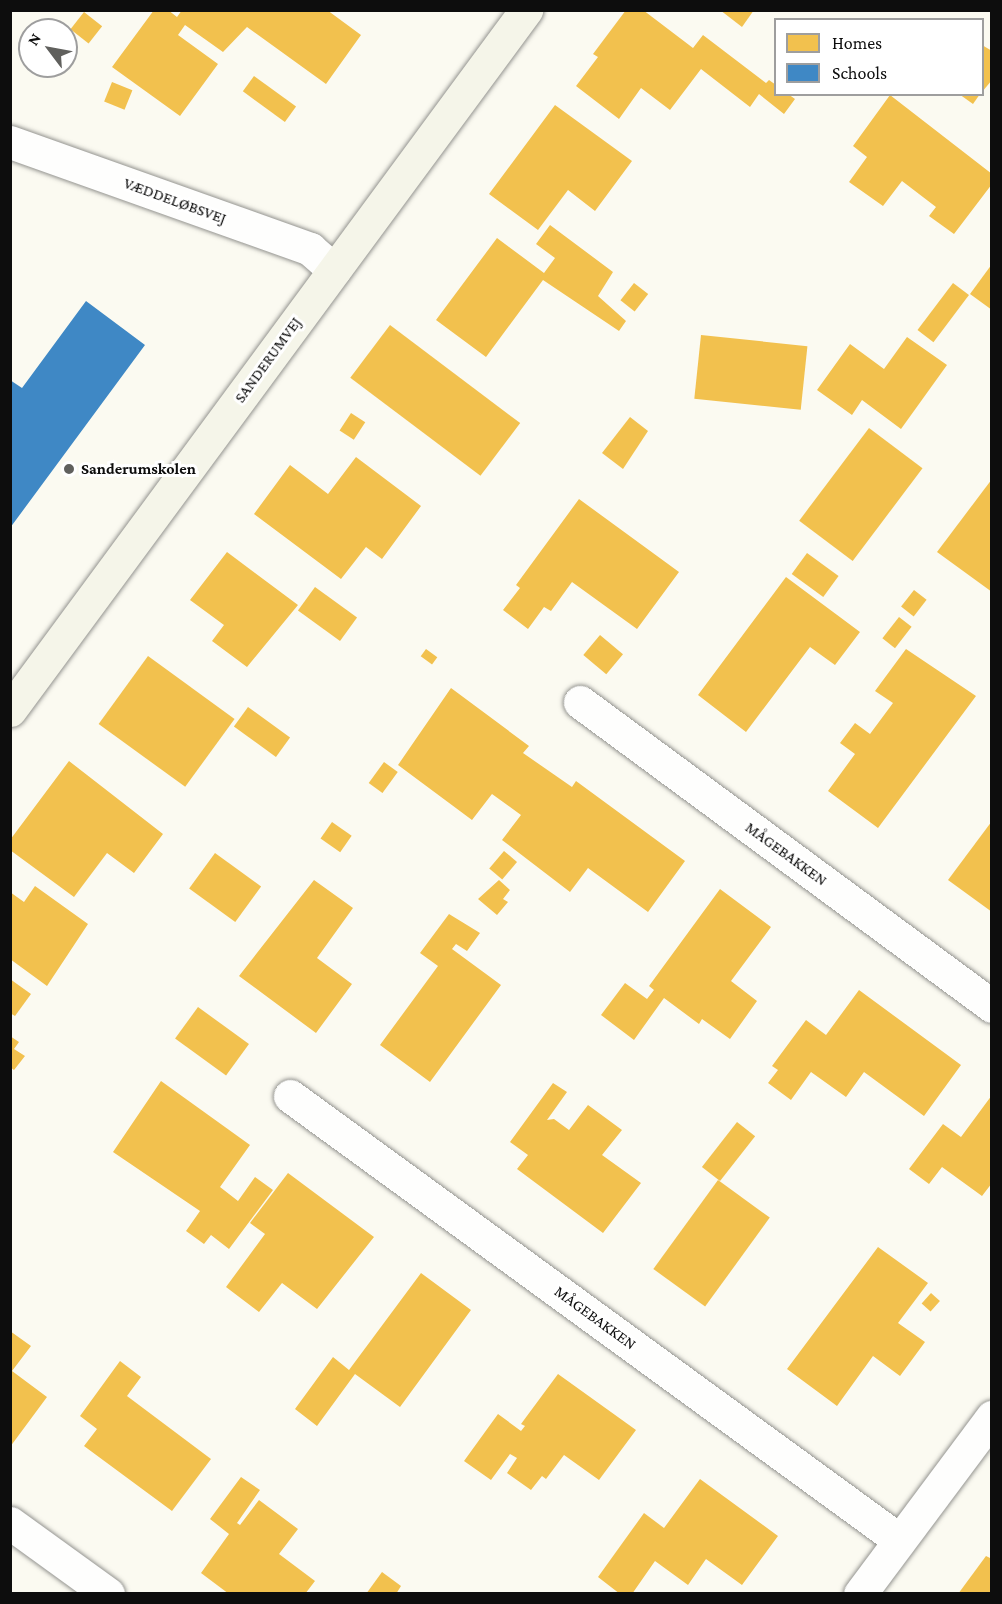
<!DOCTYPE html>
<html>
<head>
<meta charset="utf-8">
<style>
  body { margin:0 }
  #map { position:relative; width:1002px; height:1604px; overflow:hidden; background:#fbfaf1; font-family:"Crimson Pro",serif }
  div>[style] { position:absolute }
  .homes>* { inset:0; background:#f2c14e; transform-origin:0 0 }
  .schools>* { inset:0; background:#3f88c5 }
  .roads { filter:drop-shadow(0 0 2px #949490) drop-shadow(0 0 2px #949490) }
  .street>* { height:33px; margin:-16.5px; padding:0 16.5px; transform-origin:16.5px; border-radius:16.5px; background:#fefefd }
  .secondary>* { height:33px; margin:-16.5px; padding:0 16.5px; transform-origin:16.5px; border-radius:16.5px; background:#f5f5e9 }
  .dots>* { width:16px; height:16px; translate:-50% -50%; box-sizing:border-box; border:3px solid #fff; border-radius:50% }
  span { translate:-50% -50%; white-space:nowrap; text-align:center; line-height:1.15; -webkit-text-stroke:6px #fff; paint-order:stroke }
  .street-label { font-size:16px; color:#0d0d0d }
  .poi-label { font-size:16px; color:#0d0d0d; font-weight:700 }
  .left { translate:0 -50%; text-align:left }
  .frame { position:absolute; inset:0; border:12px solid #0d0d0d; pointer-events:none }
  .legend { position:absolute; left:774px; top:18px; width:210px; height:78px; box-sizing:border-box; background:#fff; border:2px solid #9e9e9e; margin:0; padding:8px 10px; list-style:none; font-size:18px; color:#0d0d0d }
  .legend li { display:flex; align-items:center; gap:12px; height:30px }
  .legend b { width:30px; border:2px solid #9e9e9e }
  .north { position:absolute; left:18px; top:18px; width:60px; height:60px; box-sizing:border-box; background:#fff; border:2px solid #9e9e9e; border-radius:50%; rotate:302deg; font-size:16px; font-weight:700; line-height:24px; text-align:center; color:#0d0d0d }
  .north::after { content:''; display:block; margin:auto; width:21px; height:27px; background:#60605d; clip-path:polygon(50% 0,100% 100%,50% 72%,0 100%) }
</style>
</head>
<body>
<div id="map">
  <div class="homes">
    <div style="clip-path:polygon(154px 10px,168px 10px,177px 17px,182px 10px,327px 10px,361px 35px,326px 84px,247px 27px,223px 52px,185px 25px,178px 35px,218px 64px,180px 116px,112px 67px)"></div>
    <div style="clip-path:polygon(626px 10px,643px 10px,693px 48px,703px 35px,766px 83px,769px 80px,776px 85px,776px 94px,788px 94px,795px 99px,784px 114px,759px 94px,750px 107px,701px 69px,670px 110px,641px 88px,619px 119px,576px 86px,598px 57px,593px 54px)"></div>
    <div style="clip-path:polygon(720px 10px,754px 10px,742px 27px)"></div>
    <div style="left:84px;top:12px;width:23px;height:22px;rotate:38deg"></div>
    <div style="clip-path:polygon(982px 45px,992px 51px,992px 80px,982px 92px)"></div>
    <div style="left:254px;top:76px;width:52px;height:19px;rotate:36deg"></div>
    <div style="left:112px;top:82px;width:22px;height:21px;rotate:22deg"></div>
    <div style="clip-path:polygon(959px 94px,980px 94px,973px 104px)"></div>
    <div style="clip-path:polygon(890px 95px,992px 174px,992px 184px,954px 234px,929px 216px,936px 207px,902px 181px,883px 206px,849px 182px,867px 157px,853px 146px)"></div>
    <div style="clip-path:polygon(555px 105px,632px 161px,595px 211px,568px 190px,538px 230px,489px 194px)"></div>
    <div style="clip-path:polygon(550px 225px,613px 272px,598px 296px,626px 321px,619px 331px,543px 280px,486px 357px,436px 320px,497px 238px,544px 273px,555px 258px,536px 244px)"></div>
    <div style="clip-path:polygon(992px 264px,992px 310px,970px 294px)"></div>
    <div style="left:634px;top:283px;width:18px;height:22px;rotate:38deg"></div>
    <div style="left:953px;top:283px;width:20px;height:59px;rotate:37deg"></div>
    <div style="left:390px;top:325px;width:163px;height:66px;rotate:37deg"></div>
    <div style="left:701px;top:335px;width:107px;height:64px;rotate:6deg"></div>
    <div style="clip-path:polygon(907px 337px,947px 365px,901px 429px,862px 400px,852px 415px,817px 390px,850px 344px,884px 369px)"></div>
    <div style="left:351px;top:413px;width:17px;height:21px;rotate:33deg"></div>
    <div style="clip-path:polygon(630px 417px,648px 431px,623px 469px,602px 453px)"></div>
    <div style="left:869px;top:428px;width:67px;height:116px;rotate:37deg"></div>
    <div style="clip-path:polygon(356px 457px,421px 506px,382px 559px,366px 547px,341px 579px,254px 514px,290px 465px,328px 494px)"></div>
    <div style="clip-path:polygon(992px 479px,992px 592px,937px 552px)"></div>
    <div style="clip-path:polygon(579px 499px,679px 572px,637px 629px,572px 582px,551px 611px,544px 607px,528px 629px,503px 610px,520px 588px,516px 585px)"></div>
    <div style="clip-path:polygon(227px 552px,298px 605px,247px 667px,212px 641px,224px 625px,190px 600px)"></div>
    <div style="left:807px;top:553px;width:39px;height:26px;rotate:36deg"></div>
    <div style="clip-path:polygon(786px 577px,860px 632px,835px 665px,810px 647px,746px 732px,698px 695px)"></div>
    <div style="left:315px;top:587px;width:52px;height:29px;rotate:36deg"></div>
    <div style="left:914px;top:590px;width:16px;height:21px;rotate:38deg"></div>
    <div style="left:899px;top:617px;width:16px;height:27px;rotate:38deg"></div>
    <div style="left:600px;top:635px;width:30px;height:26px;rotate:40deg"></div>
    <div style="left:426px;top:649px;width:14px;height:9px;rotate:36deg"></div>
    <div style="clip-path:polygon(906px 649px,976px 696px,878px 828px,828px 791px,855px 754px,840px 743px,855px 723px,870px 734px,893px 703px,875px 691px)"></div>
    <div style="left:148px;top:656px;width:107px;height:84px;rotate:36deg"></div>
    <div style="clip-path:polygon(451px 688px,529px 746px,523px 753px,572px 787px,576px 781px,685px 861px,648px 912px,588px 868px,570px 892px,502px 840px,521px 815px,492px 794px,472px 820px,398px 765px)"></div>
    <div style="left:248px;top:707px;width:52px;height:24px;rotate:36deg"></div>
    <div style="clip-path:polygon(69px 761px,163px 834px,134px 873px,107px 853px,74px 897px,10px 850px,10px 840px)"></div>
    <div style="left:384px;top:762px;width:17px;height:26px;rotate:36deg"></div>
    <div style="clip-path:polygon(992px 821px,992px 912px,948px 880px)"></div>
    <div style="left:332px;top:822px;width:24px;height:20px;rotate:35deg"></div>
    <div style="left:504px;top:851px;width:17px;height:23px;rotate:40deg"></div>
    <div style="left:215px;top:853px;width:57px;height:44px;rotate:36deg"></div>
    <div style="clip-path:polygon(314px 880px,353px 908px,317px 958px,352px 984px,316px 1033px,239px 976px)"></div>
    <div style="clip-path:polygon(499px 880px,510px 890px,503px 899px,508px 902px,497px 915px,478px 899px)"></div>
    <div style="clip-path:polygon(35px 886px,88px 924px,47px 986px,10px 959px,10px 892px,24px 902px)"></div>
    <div style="clip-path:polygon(720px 889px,771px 927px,731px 981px,757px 1001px,730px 1039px,702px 1019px,699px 1024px,664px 998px,634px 1040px,601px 1015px,625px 983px,647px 999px,654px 990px,649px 986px)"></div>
    <div style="clip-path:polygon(449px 914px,480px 933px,467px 951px,456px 944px,452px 949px,501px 985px,430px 1082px,380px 1045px,438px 966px,420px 953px)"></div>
    <div style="clip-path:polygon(10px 979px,31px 994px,15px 1016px,10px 1013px)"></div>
    <div style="clip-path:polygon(859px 990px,961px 1065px,924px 1116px,864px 1072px,846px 1097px,811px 1072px,791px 1100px,768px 1083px,778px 1070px,772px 1066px,806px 1020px,826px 1035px)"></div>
    <div style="left:198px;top:1007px;width:63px;height:39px;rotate:36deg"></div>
    <div style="clip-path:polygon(10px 1036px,19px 1042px,14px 1049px,25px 1056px,14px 1070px,10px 1067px)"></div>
    <div style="clip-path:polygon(161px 1081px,250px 1145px,220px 1187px,238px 1201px,255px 1177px,273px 1190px,229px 1249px,211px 1235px,204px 1244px,186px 1231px,200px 1211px,113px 1152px)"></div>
    <div style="clip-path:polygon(553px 1083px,567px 1092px,547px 1120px,554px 1119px,569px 1130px,588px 1105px,622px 1130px,602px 1155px,641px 1183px,603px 1233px,517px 1169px,528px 1155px,510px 1142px)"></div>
    <div style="clip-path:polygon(992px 1095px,992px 1183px,982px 1196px,942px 1167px,929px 1184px,909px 1169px,943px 1124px,961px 1137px)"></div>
    <div style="left:737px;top:1122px;width:23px;height:57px;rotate:38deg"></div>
    <div style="clip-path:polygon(288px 1173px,374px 1237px,317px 1309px,282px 1283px,259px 1312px,226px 1287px,265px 1234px,250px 1223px)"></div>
    <div style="left:718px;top:1180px;width:64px;height:110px;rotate:36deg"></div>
    <div style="clip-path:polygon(878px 1247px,928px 1283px,898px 1323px,925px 1342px,900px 1376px,873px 1356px,837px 1406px,787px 1369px)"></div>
    <div style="clip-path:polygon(421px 1273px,471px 1310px,400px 1407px,355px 1374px,317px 1426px,295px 1409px,333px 1357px,349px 1370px)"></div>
    <div style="left:931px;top:1293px;width:12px;height:14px;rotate:42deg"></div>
    <div style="clip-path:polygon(10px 1331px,31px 1346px,12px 1371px,47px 1397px,10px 1447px)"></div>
    <div style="clip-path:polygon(120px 1361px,141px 1377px,127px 1396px,211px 1459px,172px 1511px,84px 1446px,97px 1429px,80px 1416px)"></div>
    <div style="clip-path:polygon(558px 1374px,636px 1430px,599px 1480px,564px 1455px,546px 1479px,542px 1476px,531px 1490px,507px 1473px,517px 1458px,510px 1454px,491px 1480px,464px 1461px,498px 1414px,521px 1431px,525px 1426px,521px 1424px)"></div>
    <div style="clip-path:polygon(241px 1477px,260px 1490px,237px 1523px,240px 1525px,259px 1500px,298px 1529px,279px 1554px,315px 1581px,305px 1594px,229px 1594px,201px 1573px,229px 1534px,210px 1519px)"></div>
    <div style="clip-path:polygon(700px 1479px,778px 1536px,742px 1585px,706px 1559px,688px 1585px,655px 1561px,632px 1594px,620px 1594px,598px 1577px,644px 1513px,664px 1528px)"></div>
    <div style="clip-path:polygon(986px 1556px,992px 1559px,992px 1594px,958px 1594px)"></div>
    <div style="clip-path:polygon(382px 1572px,401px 1586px,396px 1594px,366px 1594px)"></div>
  </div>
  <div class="schools">
    <div style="clip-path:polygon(86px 301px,145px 345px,10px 528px,10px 380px,22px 388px)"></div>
  </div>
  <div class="roads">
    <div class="street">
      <div style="left:10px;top:142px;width:319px;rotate:19.6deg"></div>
      <div style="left:310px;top:249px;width:32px;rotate:41deg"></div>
      <div style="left:580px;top:702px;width:512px;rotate:36.42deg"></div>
      <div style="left:290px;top:1096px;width:754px;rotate:36.09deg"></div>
      <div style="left:10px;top:1523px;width:121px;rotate:35.9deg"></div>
      <div style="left:860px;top:1594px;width:221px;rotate:-53.3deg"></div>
    </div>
    <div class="secondary">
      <div style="left:10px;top:710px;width:870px;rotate:-53.6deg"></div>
    </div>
  </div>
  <div class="dots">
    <div style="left:69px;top:469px;background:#60605d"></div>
  </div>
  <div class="street-label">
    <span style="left:175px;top:201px;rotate:20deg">VÆDDELØBSVEJ</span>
    <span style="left:268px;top:360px;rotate:-54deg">SANDERUMVEJ</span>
    <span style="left:786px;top:854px;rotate:36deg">MÅGEBAKKEN</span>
    <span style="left:595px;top:1318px;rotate:36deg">MÅGEBAKKEN</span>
  </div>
  <div class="poi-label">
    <span class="left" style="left:81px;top:469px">Sanderumskolen</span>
  </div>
  <div class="frame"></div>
  <ul class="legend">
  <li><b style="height:16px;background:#f2c14e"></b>Homes</li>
  <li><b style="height:16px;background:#3f88c5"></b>Schools</li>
  </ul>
  <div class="north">N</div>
</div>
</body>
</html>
